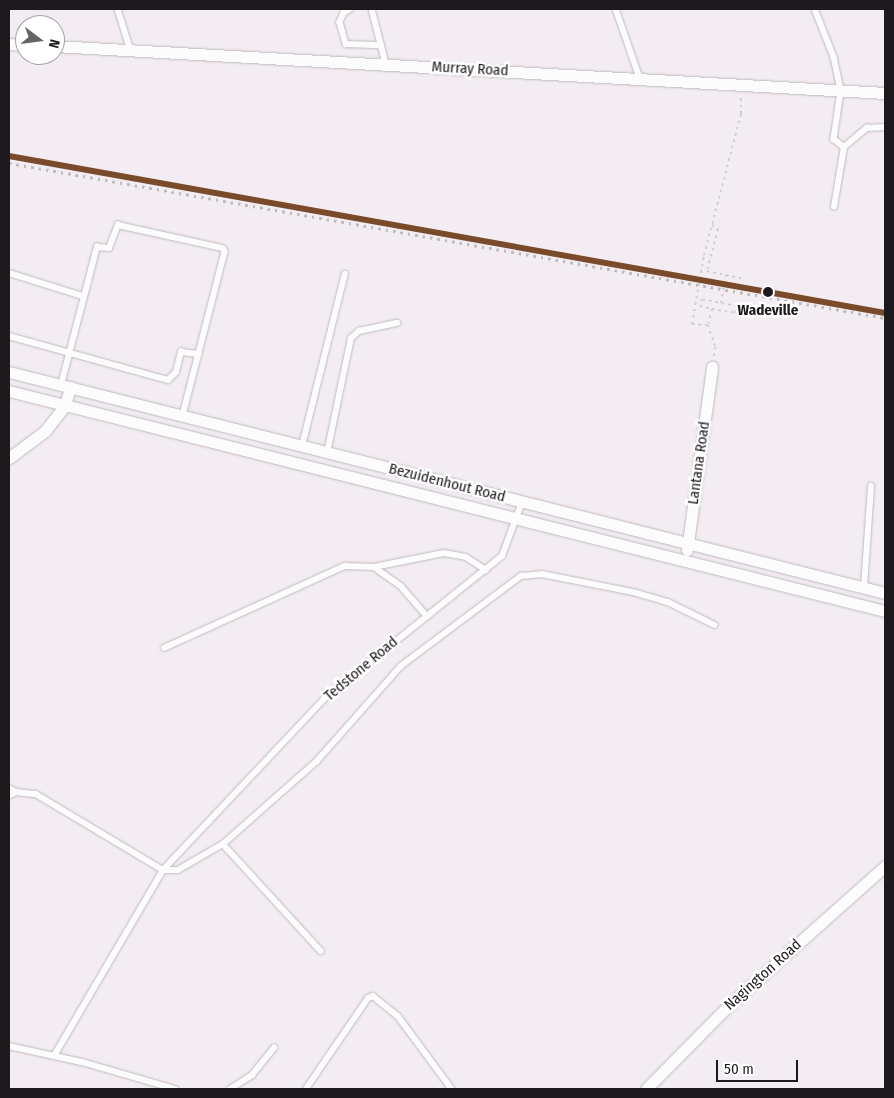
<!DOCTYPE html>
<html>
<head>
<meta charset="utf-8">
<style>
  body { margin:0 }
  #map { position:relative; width:894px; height:1098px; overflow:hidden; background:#f3edf3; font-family:"Fira Sans Condensed",sans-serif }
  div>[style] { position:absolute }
  .path>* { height:2px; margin-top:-1px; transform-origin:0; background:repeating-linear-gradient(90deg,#d0cdd0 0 2.5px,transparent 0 6.5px) }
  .roads { filter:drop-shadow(0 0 1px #bfbabf) drop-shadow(0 0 1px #bfbabf) }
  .lane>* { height:5.5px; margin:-2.75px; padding:0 2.75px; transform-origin:2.75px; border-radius:2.75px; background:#fdfcfd }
  .street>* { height:11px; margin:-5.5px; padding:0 5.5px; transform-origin:5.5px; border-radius:5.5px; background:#fdfcfd }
  .rail>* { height:3px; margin-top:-1.5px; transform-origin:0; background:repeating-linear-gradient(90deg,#bdbdbd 0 2.5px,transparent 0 7.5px) }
  .path-bridge>* { height:2px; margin-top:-1px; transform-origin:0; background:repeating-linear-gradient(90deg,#d0cdd0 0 2.5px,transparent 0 6.5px) }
  .rail-1>* { height:6px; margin:-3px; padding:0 3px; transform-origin:3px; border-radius:3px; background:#7a4b2a }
  .dots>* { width:14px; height:14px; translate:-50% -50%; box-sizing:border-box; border:2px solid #fff; border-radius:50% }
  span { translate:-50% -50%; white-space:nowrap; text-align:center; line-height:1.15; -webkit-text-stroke:5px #fff; paint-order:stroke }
  .street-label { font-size:15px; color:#1d191d }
  .stop-label { font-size:15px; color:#1d191d; font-weight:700 }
  .frame { position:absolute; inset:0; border:10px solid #1d191d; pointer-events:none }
  .north { position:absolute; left:15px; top:15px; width:50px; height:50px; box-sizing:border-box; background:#fff; border:1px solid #a5a3a5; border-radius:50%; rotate:105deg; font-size:14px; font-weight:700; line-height:20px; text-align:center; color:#1d191d }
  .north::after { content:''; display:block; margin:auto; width:18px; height:22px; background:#686368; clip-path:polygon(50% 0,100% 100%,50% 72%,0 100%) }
  .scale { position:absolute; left:716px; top:1060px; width:82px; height:22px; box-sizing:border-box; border:2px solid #1d191d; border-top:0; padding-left:6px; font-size:15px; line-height:18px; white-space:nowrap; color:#1d191d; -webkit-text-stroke:4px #fff; paint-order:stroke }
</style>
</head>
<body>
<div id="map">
  <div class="path">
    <div style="left:712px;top:225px;width:7px;rotate:34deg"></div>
    <div style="left:718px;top:229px;width:43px;rotate:104.7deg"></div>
    <div style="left:707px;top:271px;width:35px;rotate:12deg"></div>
    <div style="left:704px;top:255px;width:146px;rotate:-75.3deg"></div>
    <div style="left:741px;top:114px;width:17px;rotate:-90deg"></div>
    <div style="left:712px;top:309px;width:24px;rotate:9deg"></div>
    <div style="left:736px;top:313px;width:7px;rotate:-82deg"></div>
    <div style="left:737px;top:306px;width:36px;rotate:-169deg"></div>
    <div style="left:702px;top:299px;width:7px;rotate:106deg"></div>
    <div style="left:700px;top:306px;width:12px;rotate:14deg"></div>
    <div style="left:712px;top:309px;width:16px;rotate:104deg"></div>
    <div style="left:708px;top:325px;width:23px;rotate:72deg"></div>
    <div style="left:715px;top:347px;width:10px;rotate:96deg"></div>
    <div style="left:692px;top:324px;width:15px;rotate:4deg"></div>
  </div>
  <div class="roads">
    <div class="lane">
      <div style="left:118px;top:9px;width:44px;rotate:72.8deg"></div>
      <div style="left:351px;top:9px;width:8px;rotate:150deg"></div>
      <div style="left:344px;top:13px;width:10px;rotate:114deg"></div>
      <div style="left:340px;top:22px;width:23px;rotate:75deg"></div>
      <div style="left:346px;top:44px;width:35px;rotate:2deg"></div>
      <div style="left:372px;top:9px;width:57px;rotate:75.7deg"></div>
      <div style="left:616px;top:9px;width:73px;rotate:70.8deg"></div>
      <div style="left:815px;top:9px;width:52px;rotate:68.4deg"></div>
      <div style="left:834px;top:57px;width:35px;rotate:78deg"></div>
      <div style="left:841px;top:91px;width:49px;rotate:98.3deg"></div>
      <div style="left:834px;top:139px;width:13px;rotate:39deg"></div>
      <div style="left:844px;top:147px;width:30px;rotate:-40deg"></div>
      <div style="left:867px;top:128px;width:18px;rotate:-3deg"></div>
      <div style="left:834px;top:207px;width:61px;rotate:-80.5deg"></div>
      <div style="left:9px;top:273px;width:77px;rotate:17.3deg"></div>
      <div style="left:9px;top:336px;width:165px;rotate:15.5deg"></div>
      <div style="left:168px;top:380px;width:11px;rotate:-45deg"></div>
      <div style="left:176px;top:372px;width:21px;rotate:-76deg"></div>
      <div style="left:181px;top:352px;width:18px;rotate:6deg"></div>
      <div style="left:61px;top:385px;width:143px;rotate:-75.4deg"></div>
      <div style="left:97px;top:247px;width:12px;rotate:5deg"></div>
      <div style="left:109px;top:248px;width:25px;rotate:-69deg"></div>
      <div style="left:118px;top:225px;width:107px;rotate:12.4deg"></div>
      <div style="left:223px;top:248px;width:4px;rotate:63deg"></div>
      <div style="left:225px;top:252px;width:169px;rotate:104.4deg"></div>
      <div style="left:302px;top:446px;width:177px;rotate:-76deg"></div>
      <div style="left:327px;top:453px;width:117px;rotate:-78.2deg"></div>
      <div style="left:351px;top:338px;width:11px;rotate:-41deg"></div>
      <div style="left:359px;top:331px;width:39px;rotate:-12deg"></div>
      <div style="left:374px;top:567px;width:71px;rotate:-11.3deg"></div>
      <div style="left:444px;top:553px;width:22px;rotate:10deg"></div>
      <div style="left:466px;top:557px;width:24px;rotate:33deg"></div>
      <div style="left:864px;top:587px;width:101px;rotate:-86deg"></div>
      <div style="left:164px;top:648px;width:199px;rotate:-24.4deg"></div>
      <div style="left:345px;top:566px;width:29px;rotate:2deg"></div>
      <div style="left:374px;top:567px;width:33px;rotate:35deg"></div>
      <div style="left:401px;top:586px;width:40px;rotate:49deg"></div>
      <div style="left:9px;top:788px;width:8px;rotate:30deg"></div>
      <div style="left:9px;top:796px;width:8px;rotate:-30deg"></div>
      <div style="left:16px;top:792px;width:20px;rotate:6deg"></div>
      <div style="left:36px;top:794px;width:148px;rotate:30.9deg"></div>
      <div style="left:163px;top:870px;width:15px"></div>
      <div style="left:178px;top:870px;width:52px;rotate:-30deg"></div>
      <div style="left:223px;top:844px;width:124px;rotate:-41.4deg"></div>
      <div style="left:316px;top:762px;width:128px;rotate:-48.5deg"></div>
      <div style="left:401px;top:666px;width:150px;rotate:-36.9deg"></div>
      <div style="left:521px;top:576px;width:21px;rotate:-5deg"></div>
      <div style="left:542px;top:574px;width:93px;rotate:11.2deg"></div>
      <div style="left:633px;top:592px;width:36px;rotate:16deg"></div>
      <div style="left:668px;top:602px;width:52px;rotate:26.1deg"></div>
      <div style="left:223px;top:844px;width:145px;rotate:47.5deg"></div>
      <div style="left:9px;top:1046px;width:75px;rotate:12.4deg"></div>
      <div style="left:82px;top:1062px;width:97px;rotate:16.2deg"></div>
      <div style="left:54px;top:1056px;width:216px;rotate:-59.6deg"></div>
      <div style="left:163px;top:870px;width:235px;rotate:-46.7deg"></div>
      <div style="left:324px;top:699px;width:228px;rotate:-38.8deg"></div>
      <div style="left:502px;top:556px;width:58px;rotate:-69.7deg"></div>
      <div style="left:230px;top:1089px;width:26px;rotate:-32deg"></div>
      <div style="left:252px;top:1075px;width:35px;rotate:-51deg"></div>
      <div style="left:306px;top:1089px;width:110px;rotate:-55.7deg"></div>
      <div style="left:368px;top:998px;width:5px;rotate:-22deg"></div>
      <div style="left:373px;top:996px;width:32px;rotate:39deg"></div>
      <div style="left:398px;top:1016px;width:91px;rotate:53.5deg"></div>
    </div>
    <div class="street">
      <div style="left:9px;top:44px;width:16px;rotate:4deg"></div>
      <div style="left:55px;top:46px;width:831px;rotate:3.24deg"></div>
      <div style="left:9px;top:372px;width:903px;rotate:14.16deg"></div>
      <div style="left:9px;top:391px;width:903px;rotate:14.1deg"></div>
      <div style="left:9px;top:458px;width:45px;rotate:-36.9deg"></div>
      <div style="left:45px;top:431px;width:33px;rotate:-52deg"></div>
      <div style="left:65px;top:405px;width:19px;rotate:-74deg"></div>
      <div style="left:687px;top:550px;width:185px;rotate:-82.2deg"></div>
      <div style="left:646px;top:1089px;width:118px;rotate:-45.3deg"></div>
      <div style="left:729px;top:1005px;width:209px;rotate:-41.7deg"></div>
    </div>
  </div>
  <div class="rail">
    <div style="left:9px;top:163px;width:890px;rotate:10.03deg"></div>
  </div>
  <div class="path-bridge">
    <div style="left:721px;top:303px;width:28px;rotate:-80deg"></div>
    <div style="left:692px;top:324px;width:70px;rotate:-80.1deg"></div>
  </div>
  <div class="rail-1">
    <div style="left:9px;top:156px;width:890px;rotate:10.16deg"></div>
  </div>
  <div class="dots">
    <div style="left:768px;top:292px;background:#1d191d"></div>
  </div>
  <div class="street-label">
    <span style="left:470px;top:69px;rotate:3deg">Murray Road</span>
    <span style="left:699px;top:463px;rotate:-82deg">Lantana Road</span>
    <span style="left:447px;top:483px;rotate:14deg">Bezuidenhout Road</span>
    <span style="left:361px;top:669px;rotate:-40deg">Tedstone Road</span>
    <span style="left:763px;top:975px;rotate:-42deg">Nagington Road</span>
  </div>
  <div class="stop-label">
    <span style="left:768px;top:311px">Wadeville</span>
  </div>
  <div class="frame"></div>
  <div class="north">N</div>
  <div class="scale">50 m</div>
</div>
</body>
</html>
